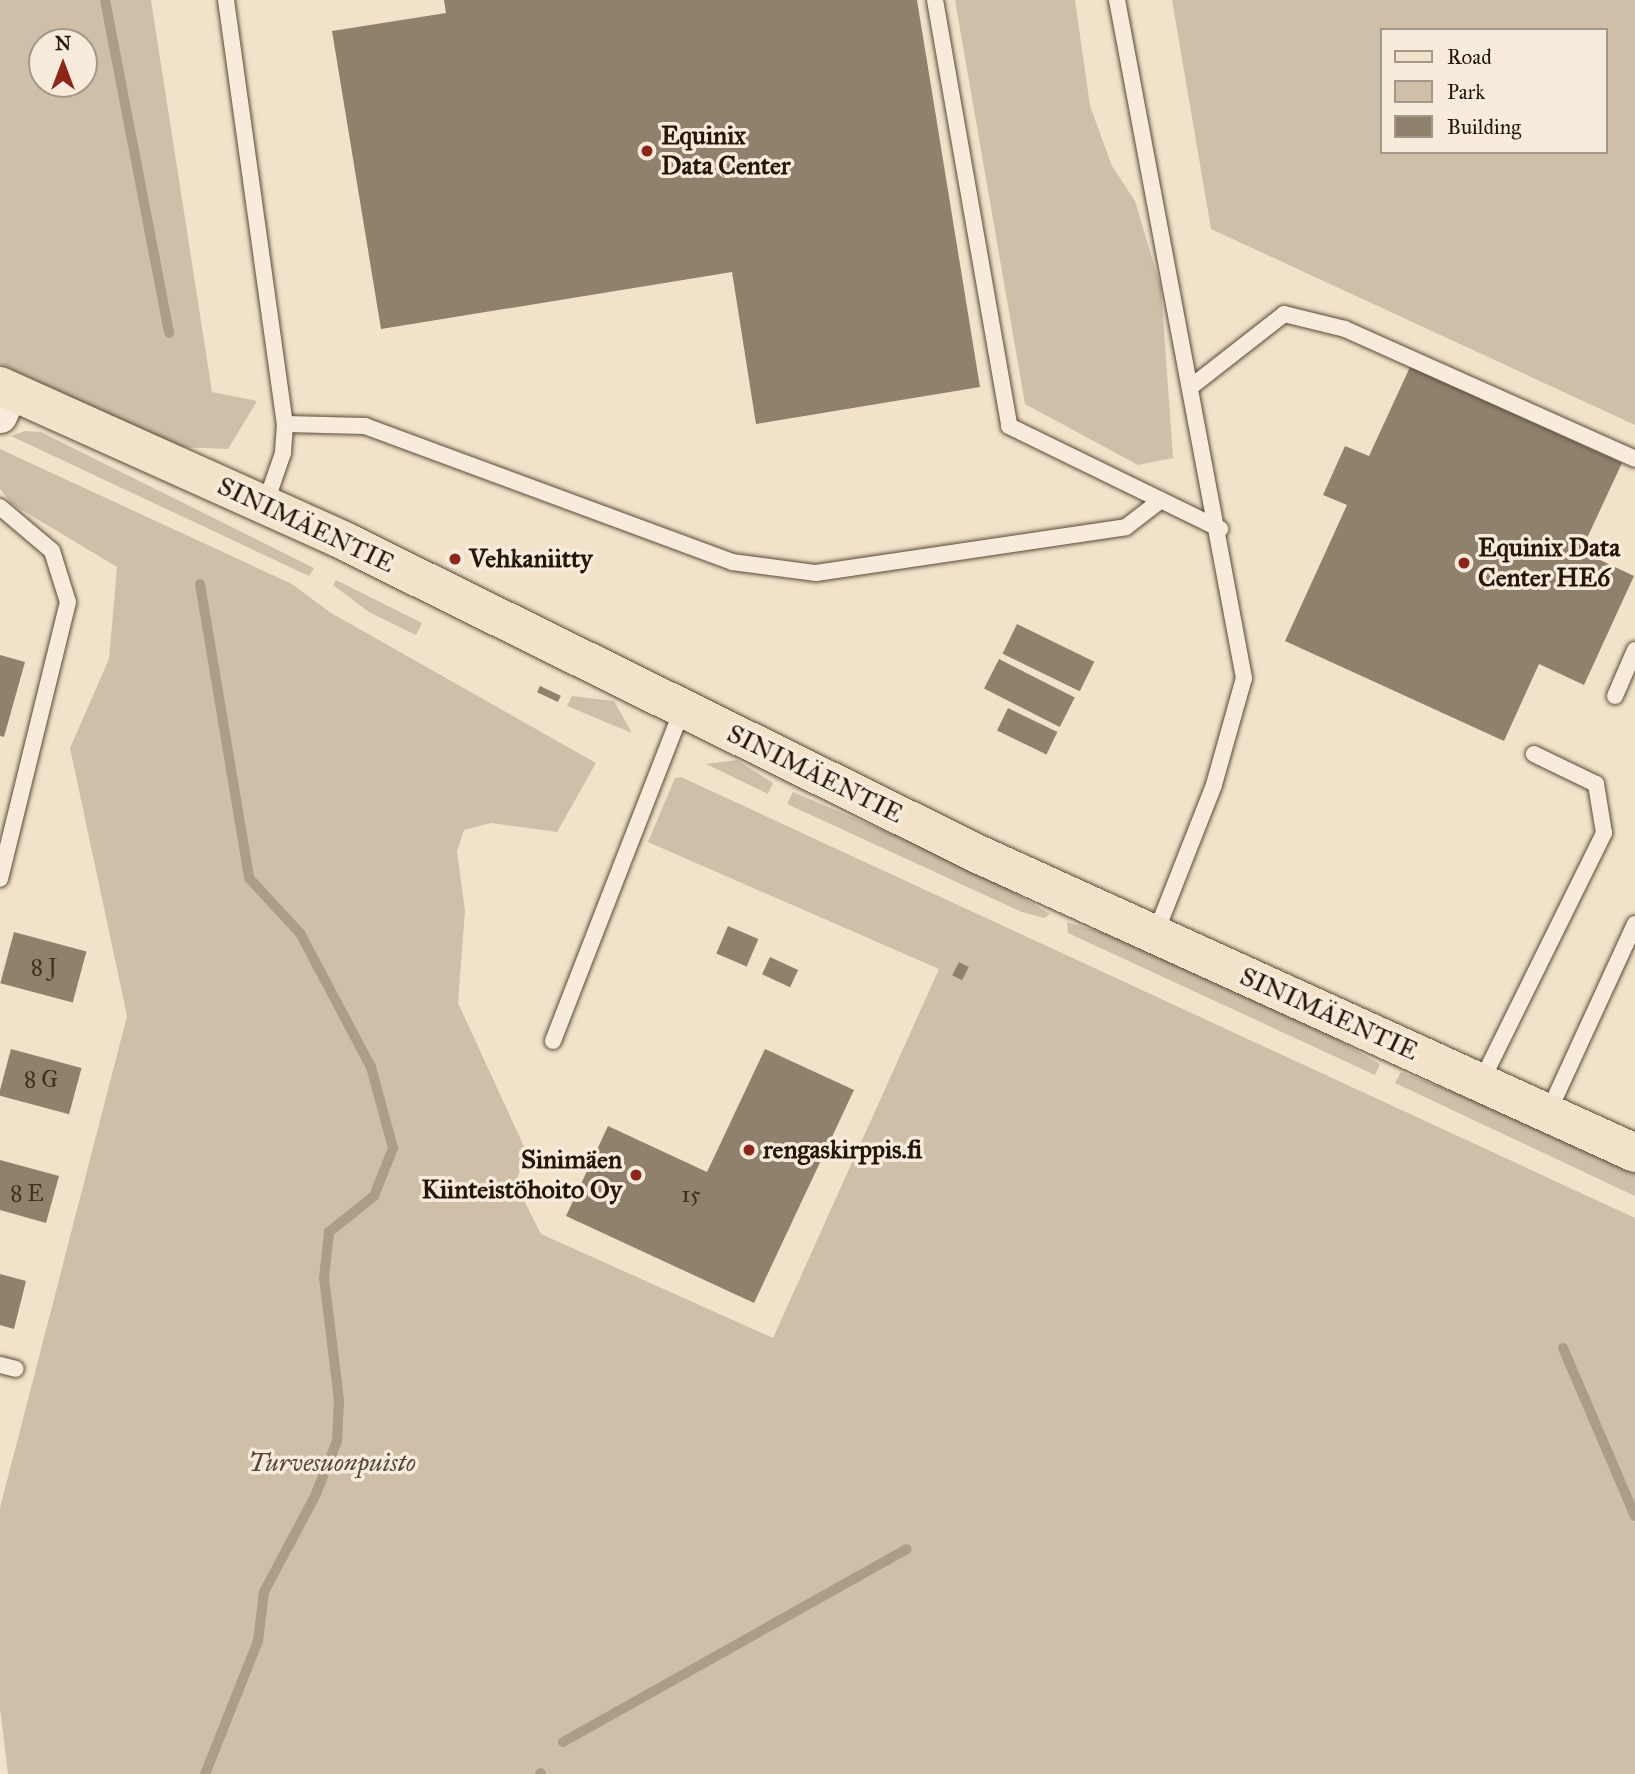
<!DOCTYPE html>
<html>
<head>
<meta charset="utf-8">
<style>
  body { margin:0 }
  #map { position:relative; width:1635px; height:1774px; overflow:hidden; background:#f2e2c9; font-family:"IM FELL Great Primer",serif }
  div>[style] { position:absolute }
  .green>* { inset:0; background:#cfbfa8 }
  .stream>* { height:10px; margin:-5px; padding:0 5px; transform-origin:5px; border-radius:5px; background:#ac9d87 }
  .building>* { inset:0; background:#90816c; transform-origin:0 0 }
  .roads { filter:drop-shadow(0 0 2px #584a38) drop-shadow(0 0 2px #584a38) }
  .lane>* { height:16px; margin:-8px; padding:0 8px; transform-origin:8px; border-radius:8px; background:#f7ecdc }
  .street>* { height:33px; margin:-16.5px; padding:0 16.5px; transform-origin:16.5px; border-radius:16.5px; background:#f7ecdc }
  .primary>* { height:38px; margin:-19px; padding:0 19px; transform-origin:19px; border-radius:19px; background:#f2e2c9 }
  .dots>* { width:19px; height:19px; translate:-50% -50%; box-sizing:border-box; border:4px solid #f7ecdc; border-radius:50% }
  span { translate:-50% -50%; white-space:nowrap; text-align:center; line-height:1.15; -webkit-text-stroke:7px #f7ecdc; paint-order:stroke }
  .number-label { font-size:23px; color:#403220 }
  .number-label span { -webkit-text-stroke-width:0 }
  .poi-label { font-size:26px; color:#251707; font-weight:700 }
  .left { translate:0 -50%; text-align:left }
  .right { translate:-100% -50%; text-align:right }
  .street-label { font-size:26px; color:#251707 }
  .park-label { font-size:26px; color:#584937; font-style:italic }
  .legend { position:absolute; left:1380px; top:28px; width:228px; height:126px; box-sizing:border-box; background:#f7ecdc; border:2px solid #a39787; margin:0; padding:9px 12px; list-style:none; font-size:21px; color:#251707 }
  .legend li { display:flex; align-items:center; gap:14px; height:35px }
  .legend b { width:35px; border:2px solid #a39787 }
  .north { position:absolute; left:28px; top:28px; width:70px; height:70px; box-sizing:border-box; background:#f7ecdc; border:2px solid #a39787; border-radius:50%; rotate:0deg; font-size:19px; font-weight:700; line-height:28px; text-align:center; color:#251707 }
  .north::after { content:''; display:block; margin:auto; width:24px; height:32px; background:#8f2418; clip-path:polygon(50% 0,100% 100%,50% 72%,0 100%) }
</style>
</head>
<body>
<div id="map">
  <div class="green">
    <div style="clip-path:polygon(evenodd,0 0,151px 0,212px 392px,257px 401px,228px 449px,178px 447px,0 364px,0 0,42px 42px,84px 42px,84px 84px,42px 84px,42px 42px)"></div>
    <div style="clip-path:polygon(955px 0,1075px 0,1090px 106px,1112px 166px,1135px 201px,1161px 288px,1173px 458px,1138px 465px,1025px 404px)"></div>
    <div style="clip-path:polygon(evenodd,1172px 0,1635px 0,1635px 425px,1211px 229px,1172px 0,1381px 30px,1605px 30px,1605px 152px,1381px 152px,1381px 30px)"></div>
    <div style="clip-path:polygon(25px 431px,41px 432px,314px 568px,309px 576px,11px 436px)"></div>
    <div style="clip-path:polygon(0 449px,292px 584px,331px 613px,596px 763px,557px 832px,491px 823px,464px 830px,457px 851px,465px 911px,458px 1003px,527px 1153px,515px 1183px,541px 1234px,773px 1338px,939px 969px,648px 842px,675px 778px,681px 777px,1635px 1218px,1635px 1774px,8px 1774px,0 1708px,0 1508px,127px 1016px,70px 748px,109px 659px,117px 567px,12px 504px,0 489px)"></div>
    <div style="clip-path:polygon(336px 580px,422px 623px,416px 635px,369px 612px,333px 585px)"></div>
    <div style="clip-path:polygon(572px 696px,614px 701px,632px 733px,567px 706px)"></div>
    <div style="clip-path:polygon(737px 760px,773px 783px,768px 794px,706px 764px)"></div>
    <div style="clip-path:polygon(793px 792px,980px 872px,1050px 914px,1044px 918px,1022px 912px,787px 804px)"></div>
    <div style="clip-path:polygon(1067px 922px,1158px 950px,1267px 999px,1380px 1064px,1375px 1075px,1068px 933px)"></div>
    <div style="clip-path:polygon(1401px 1072px,1517px 1116px,1635px 1171px,1635px 1196px,1395px 1083px)"></div>
  </div>
  <div class="stream">
    <div style="left:105px;top:0;width:339px;rotate:79.1deg"></div>
    <div style="left:200px;top:584px;width:298px;rotate:80.5deg"></div>
    <div style="left:249px;top:878px;width:75px;rotate:47.2deg"></div>
    <div style="left:300px;top:933px;width:152px;rotate:62.1deg"></div>
    <div style="left:371px;top:1067px;width:84px;rotate:74.8deg"></div>
    <div style="left:393px;top:1148px;width:52px;rotate:111.6deg"></div>
    <div style="left:374px;top:1196px;width:58px;rotate:141.3deg"></div>
    <div style="left:329px;top:1232px;width:46px;rotate:96.2deg"></div>
    <div style="left:324px;top:1278px;width:124px;rotate:83deg"></div>
    <div style="left:339px;top:1401px;width:40px;rotate:92.9deg"></div>
    <div style="left:337px;top:1441px;width:59px;rotate:111.8deg"></div>
    <div style="left:315px;top:1496px;width:109px;rotate:118deg"></div>
    <div style="left:264px;top:1592px;width:49px;rotate:97deg"></div>
    <div style="left:258px;top:1641px;width:143px;rotate:111.7deg"></div>
    <div style="left:1563px;top:1348px;width:183px;rotate:66.8deg"></div>
    <div style="left:563px;top:1742px;width:394px;rotate:-29.3deg"></div>
    <div style="left:540px;top:1774px;width:1px;rotate:-45deg"></div>
  </div>
  <div class="building">
    <div style="clip-path:polygon(444px 0,917px 0,980px 387px,756px 424px,732px 272px,381px 329px,332px 31px,446px 13px)"></div>
    <div style="clip-path:polygon(1410px 367px,1622px 463px,1581px 551px,1634px 576px,1584px 685px,1539px 664px,1504px 741px,1285px 641px,1347px 505px,1323px 495px,1345px 446px,1369px 456px)"></div>
    <div style="left:1017px;top:624px;width:86px;height:33px;rotate:26deg"></div>
    <div style="clip-path:polygon(0 655px,25px 662px,4px 737px,0 736px)"></div>
    <div style="left:999px;top:659px;width:85px;height:33px;rotate:27deg"></div>
    <div style="left:540px;top:686px;width:23px;height:7px;rotate:25deg"></div>
    <div style="left:1008px;top:708px;width:55px;height:25px;rotate:26deg"></div>
    <div style="left:728px;top:926px;width:33px;height:30px;rotate:23deg"></div>
    <div style="left:14px;top:932px;width:75px;height:53px;rotate:15deg"></div>
    <div style="left:770px;top:957px;width:31px;height:19px;rotate:25deg"></div>
    <div style="left:959px;top:962px;width:11px;height:15px;rotate:27deg"></div>
    <div style="left:11px;top:1049px;width:73px;height:48px;rotate:15deg"></div>
    <div style="clip-path:polygon(765px 1049px,854px 1090px,754px 1303px,566px 1216px,608px 1126px,707px 1172px)"></div>
    <div style="clip-path:polygon(0 1160px,59px 1176px,46px 1223px,0 1210px)"></div>
    <div style="clip-path:polygon(0 1274px,26px 1281px,14px 1329px,0 1325px)"></div>
  </div>
  <div class="roads">
    <div class="lane">
      <div style="left:226px;top:0;width:428px;rotate:82.1deg"></div>
      <div style="left:285px;top:424px;width:29px;rotate:94deg"></div>
      <div style="left:283px;top:453px;width:55px;rotate:109.1deg"></div>
      <div style="left:935px;top:0;width:432px;rotate:80.1deg"></div>
      <div style="left:1009px;top:426px;width:235px;rotate:26deg"></div>
      <div style="left:1117px;top:0;width:690px;rotate:79.39deg"></div>
      <div style="left:1244px;top:678px;width:111px;rotate:105.7deg"></div>
      <div style="left:1214px;top:785px;width:161px;rotate:111.5deg"></div>
      <div style="left:1192px;top:386px;width:117px;rotate:-38deg"></div>
      <div style="left:1284px;top:314px;width:63px;rotate:13.8deg"></div>
      <div style="left:1345px;top:329px;width:318px;rotate:24.1deg"></div>
      <div style="left:285px;top:424px;width:80px;rotate:1.4deg"></div>
      <div style="left:365px;top:426px;width:391px;rotate:20.3deg"></div>
      <div style="left:732px;top:562px;width:85px;rotate:7.5deg"></div>
      <div style="left:816px;top:573px;width:313px;rotate:-8.4deg"></div>
      <div style="left:1126px;top:527px;width:44px;rotate:-37.6deg"></div>
      <div style="left:0;top:507px;width:68px;rotate:40.2deg"></div>
      <div style="left:52px;top:551px;width:53px;rotate:72.6deg"></div>
      <div style="left:68px;top:602px;width:285px;rotate:103.8deg"></div>
      <div style="left:1615px;top:696px;width:50px;rotate:-66.5deg"></div>
      <div style="left:553px;top:1041px;width:357px;rotate:-68.7deg"></div>
      <div style="left:1481px;top:1082px;width:278px;rotate:-63.7deg"></div>
      <div style="left:1604px;top:833px;width:50px;rotate:-99.3deg"></div>
      <div style="left:1596px;top:784px;width:69px;rotate:-154.2deg"></div>
      <div style="left:1548px;top:1113px;width:208px;rotate:-65.3deg"></div>
      <div style="left:0;top:1365px;width:16px;rotate:14deg"></div>
    </div>
    <div class="street">
      <div style="left:0;top:416px;width:27px;rotate:-66deg"></div>
    </div>
    <div class="primary">
      <div style="left:0;top:386px;width:375px;rotate:24.2deg"></div>
      <div style="left:342px;top:540px;width:712px;rotate:26.28deg"></div>
      <div style="left:980px;top:855px;width:720px;rotate:24.46deg"></div>
    </div>
  </div>
  <div class="dots">
    <div style="left:647px;top:151px;background:#8f2418"></div>
    <div style="left:455px;top:559px;background:#8f2418"></div>
    <div style="left:1464px;top:563px;background:#8f2418"></div>
    <div style="left:749px;top:1150px;background:#8f2418"></div>
    <div style="left:636px;top:1175px;background:#8f2418"></div>
  </div>
  <div class="number-label">
    <span style="left:44px;top:967px">8 J</span>
    <span style="left:41px;top:1079px">8 G</span>
    <span style="left:27px;top:1193px">8 E</span>
    <span style="left:691px;top:1194px">15</span>
  </div>
  <div class="poi-label">
    <span class="left" style="left:661px;top:151px">Equinix<br>Data Center</span>
    <span class="left" style="left:1478px;top:563px">Equinix Data<br>Center HE6</span>
    <span class="left" style="left:469px;top:559px">Vehkaniitty</span>
    <span class="left" style="left:763px;top:1150px">rengaskirppis.fi</span>
    <span class="right" style="left:622px;top:1175px">Sinimäen<br>Kiinteistöhoito Oy</span>
  </div>
  <div class="street-label">
    <span style="left:306px;top:525px;rotate:25deg">SINIMÄENTIE</span>
    <span style="left:815px;top:774px;rotate:26deg">SINIMÄENTIE</span>
    <span style="left:1329px;top:1014px;rotate:24deg">SINIMÄENTIE</span>
  </div>
  <div class="park-label">
    <span style="left:332px;top:1463px">Turvesuonpuisto</span>
  </div>
  <ul class="legend">
  <li><b style="height:9px;background:#f2e2c9"></b>Road</li>
  <li><b style="height:19px;background:#cfbfa8"></b>Park</li>
  <li><b style="height:19px;background:#90816c"></b>Building</li>
  </ul>
  <div class="north">N</div>
</div>
</body>
</html>
